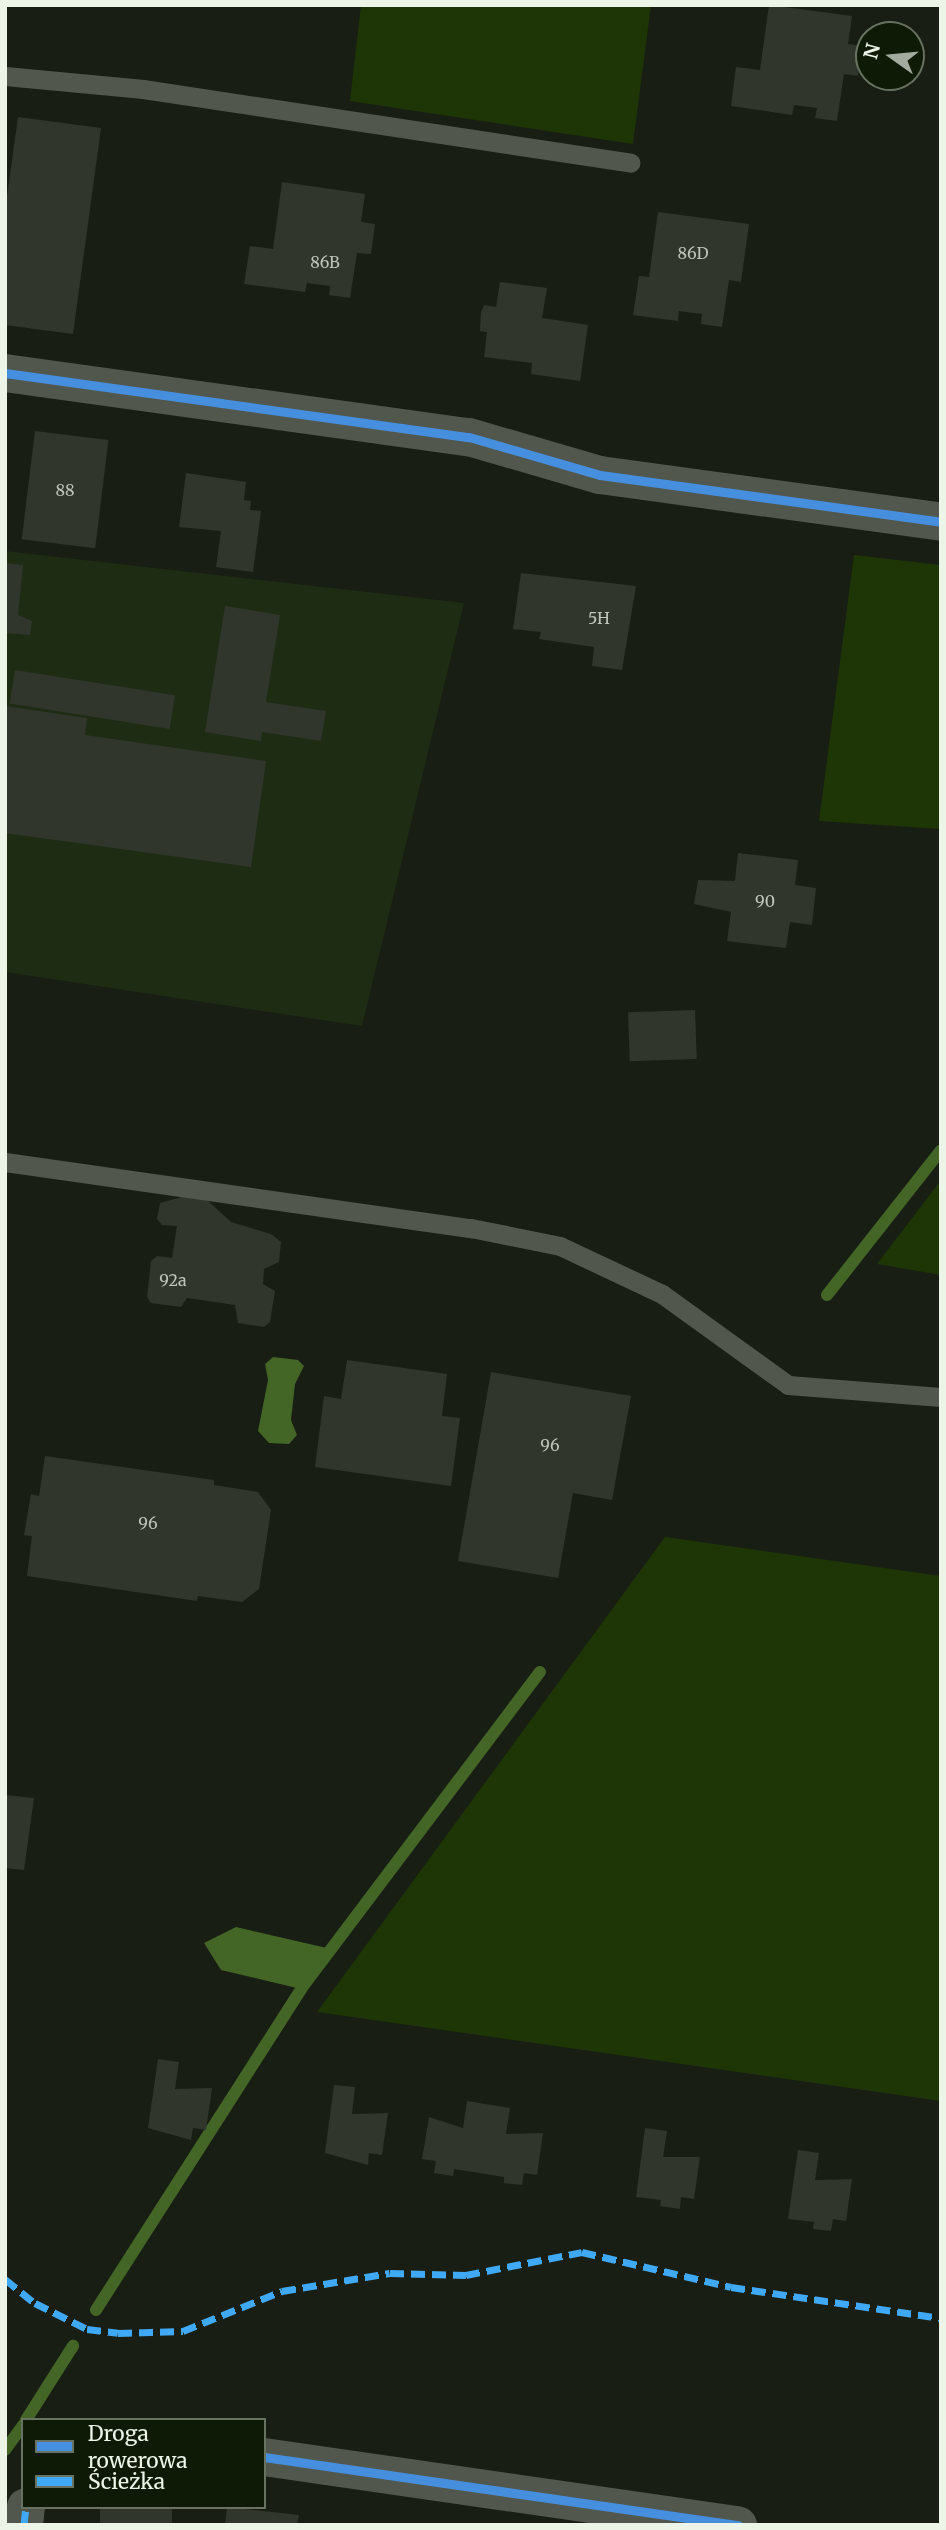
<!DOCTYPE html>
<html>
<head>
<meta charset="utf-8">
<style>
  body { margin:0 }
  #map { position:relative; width:946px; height:2530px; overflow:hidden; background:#191e14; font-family:Merriweather,serif }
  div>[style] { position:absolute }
  .built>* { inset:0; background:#1e2c13 }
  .green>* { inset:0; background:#1e3606 }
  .water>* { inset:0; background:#436526 }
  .stream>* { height:12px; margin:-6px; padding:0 6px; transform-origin:6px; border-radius:6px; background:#436526 }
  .building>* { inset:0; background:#31362d; transform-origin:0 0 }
  .lane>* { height:19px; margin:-9.5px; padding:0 9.5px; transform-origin:9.5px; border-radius:9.5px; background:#52574e }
  .street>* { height:38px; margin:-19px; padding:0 19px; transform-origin:19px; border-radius:19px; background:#52574e }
  .quiet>* { height:7px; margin-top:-3.5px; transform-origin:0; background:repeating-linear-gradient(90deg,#3fa9f5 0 14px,transparent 0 21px) }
  .cycleway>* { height:9px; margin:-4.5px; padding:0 4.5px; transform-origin:4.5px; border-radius:4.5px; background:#468fdf }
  span { translate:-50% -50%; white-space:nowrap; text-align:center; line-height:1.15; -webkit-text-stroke:6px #0f1a06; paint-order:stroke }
  .number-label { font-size:16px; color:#bec5b9 }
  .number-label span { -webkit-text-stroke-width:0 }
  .frame { position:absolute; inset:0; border:7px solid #edf5e8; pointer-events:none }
  .legend { position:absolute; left:21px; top:2418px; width:245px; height:91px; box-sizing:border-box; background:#0f1a06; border:2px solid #687260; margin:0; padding:9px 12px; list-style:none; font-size:21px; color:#edf5e8 }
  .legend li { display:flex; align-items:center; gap:14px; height:35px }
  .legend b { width:35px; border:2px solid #687260 }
  .north { position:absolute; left:855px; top:21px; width:70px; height:70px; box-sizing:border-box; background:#0f1a06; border:2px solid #687260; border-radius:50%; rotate:285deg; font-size:19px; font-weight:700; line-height:28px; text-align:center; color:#edf5e8 }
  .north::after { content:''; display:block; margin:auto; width:24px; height:32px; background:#a3aa9e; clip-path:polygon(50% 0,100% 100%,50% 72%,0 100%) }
</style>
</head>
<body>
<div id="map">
  <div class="built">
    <div style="clip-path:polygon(5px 551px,464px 603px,362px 1026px,5px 972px)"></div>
  </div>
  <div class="green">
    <div style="clip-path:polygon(361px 5px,651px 5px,633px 144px,350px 101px)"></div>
    <div style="clip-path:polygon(854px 555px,941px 565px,941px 829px,819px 821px)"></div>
    <div style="clip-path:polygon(941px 1180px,941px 1275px,877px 1264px)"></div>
    <div style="clip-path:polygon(665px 1537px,941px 1576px,941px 2101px,317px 2012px)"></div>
  </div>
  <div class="water">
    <div style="clip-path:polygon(273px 1357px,298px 1360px,304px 1366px,295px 1384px,291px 1420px,297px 1435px,289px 1444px,269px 1443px,258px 1431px,268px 1380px,265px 1364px)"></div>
    <div style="clip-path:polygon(236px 1927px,331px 1949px,301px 1989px,221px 1970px,204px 1943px)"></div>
  </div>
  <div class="stream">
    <div style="left:827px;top:1295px;width:184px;rotate:-51.8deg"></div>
    <div style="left:96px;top:2310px;width:381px;rotate:-57.4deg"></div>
    <div style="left:301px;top:1989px;width:397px;rotate:-53deg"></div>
    <div style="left:26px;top:2420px;width:88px;rotate:-57.6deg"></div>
    <div style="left:5px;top:2450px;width:31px;rotate:-54deg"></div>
  </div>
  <div class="building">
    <div style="clip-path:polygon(769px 5px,852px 16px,848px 44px,862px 46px,858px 76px,844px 74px,837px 121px,815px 118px,817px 108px,794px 105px,792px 115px,731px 106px,736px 67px,760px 70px)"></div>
    <div style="clip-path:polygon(18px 117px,101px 128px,73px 334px,5px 325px,5px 211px)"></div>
    <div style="clip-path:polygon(282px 182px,365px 194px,361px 222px,375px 224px,371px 254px,357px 253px,350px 298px,329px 295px,330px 286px,307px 283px,305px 292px,244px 284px,250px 246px,273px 249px)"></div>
    <div style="clip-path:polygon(658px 212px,749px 224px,741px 282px,729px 280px,722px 327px,701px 324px,702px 314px,679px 311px,678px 321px,633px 315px,639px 276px,649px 277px)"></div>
    <div style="clip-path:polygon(500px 282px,547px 288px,542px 318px,588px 325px,580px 381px,531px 374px,532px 363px,484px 357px,487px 332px,480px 331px,481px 312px,484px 305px,496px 307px)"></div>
    <div style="left:35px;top:431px;width:74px;height:109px;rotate:7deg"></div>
    <div style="clip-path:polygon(186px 473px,246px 482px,244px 500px,251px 501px,250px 510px,261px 511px,253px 572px,216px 567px,221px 531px,179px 527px)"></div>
    <div style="clip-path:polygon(5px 563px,23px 565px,18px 615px,32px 621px,30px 635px,5px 633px)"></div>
    <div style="clip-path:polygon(521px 573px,636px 586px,622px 670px,592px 666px,594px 647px,539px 639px,541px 632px,513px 629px)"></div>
    <div style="clip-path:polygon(225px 606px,280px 615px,266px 702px,326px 711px,321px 741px,262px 732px,261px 741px,205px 732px)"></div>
    <div style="left:15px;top:670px;width:162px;height:34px;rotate:9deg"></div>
    <div style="clip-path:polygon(5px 706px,87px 718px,85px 735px,266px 761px,251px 867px,5px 833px)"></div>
    <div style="clip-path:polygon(738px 853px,798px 860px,795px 885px,816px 888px,812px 925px,790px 922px,786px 948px,727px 941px,731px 912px,694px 904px,698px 880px,735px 881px)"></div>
    <div style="left:695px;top:1010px;width:49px;height:67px;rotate:88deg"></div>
    <div style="clip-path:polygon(182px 1197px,207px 1200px,231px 1222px,271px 1234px,281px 1242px,279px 1262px,264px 1269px,263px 1284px,275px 1291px,270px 1322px,264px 1327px,238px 1323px,235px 1305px,187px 1298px,181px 1307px,151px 1303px,147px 1297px,151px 1261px,157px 1256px,172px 1258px,177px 1226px,162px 1225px,157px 1219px,160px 1203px)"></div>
    <div style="clip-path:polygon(347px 1360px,447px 1374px,442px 1416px,460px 1418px,451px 1486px,315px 1467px,324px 1396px,341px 1399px)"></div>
    <div style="clip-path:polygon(491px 1372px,631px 1396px,612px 1500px,573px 1493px,558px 1578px,458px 1561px)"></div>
    <div style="clip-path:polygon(45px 1456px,214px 1480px,214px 1485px,258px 1492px,271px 1510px,259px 1589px,242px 1602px,198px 1596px,197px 1601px,27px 1576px,32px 1536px,24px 1535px,31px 1494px,39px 1496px)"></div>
    <div style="clip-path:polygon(5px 1795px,34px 1798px,24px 1870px,5px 1868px)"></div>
    <div style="clip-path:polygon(158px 2059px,179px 2062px,175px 2089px,212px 2088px,206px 2130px,193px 2128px,191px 2140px,148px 2128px)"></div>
    <div style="clip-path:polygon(334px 2085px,355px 2087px,352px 2114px,388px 2113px,382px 2155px,369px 2153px,368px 2165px,325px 2153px)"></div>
    <div style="clip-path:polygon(467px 2101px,510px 2108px,506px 2134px,543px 2133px,537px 2175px,524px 2173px,522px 2185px,504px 2183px,504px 2177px,454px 2169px,453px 2176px,434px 2173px,436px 2161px,422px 2159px,429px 2117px,463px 2128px)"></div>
    <div style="clip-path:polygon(645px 2128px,667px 2131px,663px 2157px,700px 2157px,694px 2199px,681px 2197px,680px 2209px,660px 2206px,661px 2200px,636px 2197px)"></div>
    <div style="clip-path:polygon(798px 2150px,819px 2153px,815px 2180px,852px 2179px,846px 2221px,833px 2219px,831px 2231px,813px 2229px,814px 2222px,788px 2219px)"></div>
    <div style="left:100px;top:2507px;width:72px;height:18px"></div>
    <div style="clip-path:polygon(227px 2507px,299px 2515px,297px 2525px,225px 2525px)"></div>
  </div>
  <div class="lane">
    <div style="left:5px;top:76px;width:139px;rotate:5.4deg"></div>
    <div style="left:143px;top:89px;width:493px;rotate:8.6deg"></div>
    <div style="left:5px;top:1162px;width:471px;rotate:8.1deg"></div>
    <div style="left:471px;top:1228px;width:91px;rotate:11.4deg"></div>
    <div style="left:560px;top:1246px;width:113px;rotate:25.2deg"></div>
    <div style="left:662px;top:1294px;width:155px;rotate:35.8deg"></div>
    <div style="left:788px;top:1385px;width:153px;rotate:4.5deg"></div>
  </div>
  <div class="street">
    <div style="left:5px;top:373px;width:468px;rotate:7.9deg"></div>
    <div style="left:469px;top:437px;width:136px;rotate:16.2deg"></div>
    <div style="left:600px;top:475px;width:344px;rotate:7.8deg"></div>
    <div style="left:264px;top:2457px;width:479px;rotate:8.2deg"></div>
    <div style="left:24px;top:2525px;width:18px;rotate:-84deg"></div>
  </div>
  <div class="quiet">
    <div style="left:5px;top:2279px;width:38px;rotate:39deg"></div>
    <div style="left:35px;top:2303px;width:58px;rotate:26.6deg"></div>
    <div style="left:87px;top:2329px;width:31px;rotate:7deg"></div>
    <div style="left:118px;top:2333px;width:65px;rotate:-1.8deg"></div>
    <div style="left:183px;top:2331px;width:107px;rotate:-22deg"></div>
    <div style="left:282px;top:2291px;width:109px;rotate:-9.5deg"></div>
    <div style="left:390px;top:2273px;width:76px;rotate:1.5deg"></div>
    <div style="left:466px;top:2275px;width:118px;rotate:-11.2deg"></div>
    <div style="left:582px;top:2252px;width:153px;rotate:13.2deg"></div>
    <div style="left:731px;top:2287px;width:212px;rotate:8.4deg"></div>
    <div style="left:24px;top:2525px;width:18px;rotate:-84deg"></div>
  </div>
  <div class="cycleway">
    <div style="left:5px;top:373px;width:468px;rotate:7.9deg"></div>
    <div style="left:469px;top:437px;width:136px;rotate:16.2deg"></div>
    <div style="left:600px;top:475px;width:344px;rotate:7.8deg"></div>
    <div style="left:264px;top:2457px;width:479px;rotate:8.2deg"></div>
  </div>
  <div class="number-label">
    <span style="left:693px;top:253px">86D</span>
    <span style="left:325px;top:262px">86B</span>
    <span style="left:65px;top:490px">88</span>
    <span style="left:599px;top:618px">5H</span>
    <span style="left:765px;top:901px">90</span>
    <span style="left:173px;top:1280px">92a</span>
    <span style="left:550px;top:1445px">96</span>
    <span style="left:148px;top:1523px">96</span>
  </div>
  <div class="frame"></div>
  <ul class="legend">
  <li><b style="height:9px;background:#468fdf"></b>Droga rowerowa</li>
  <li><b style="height:9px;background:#3fa9f5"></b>Ścieżka</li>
  </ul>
  <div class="north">N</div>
</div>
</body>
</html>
